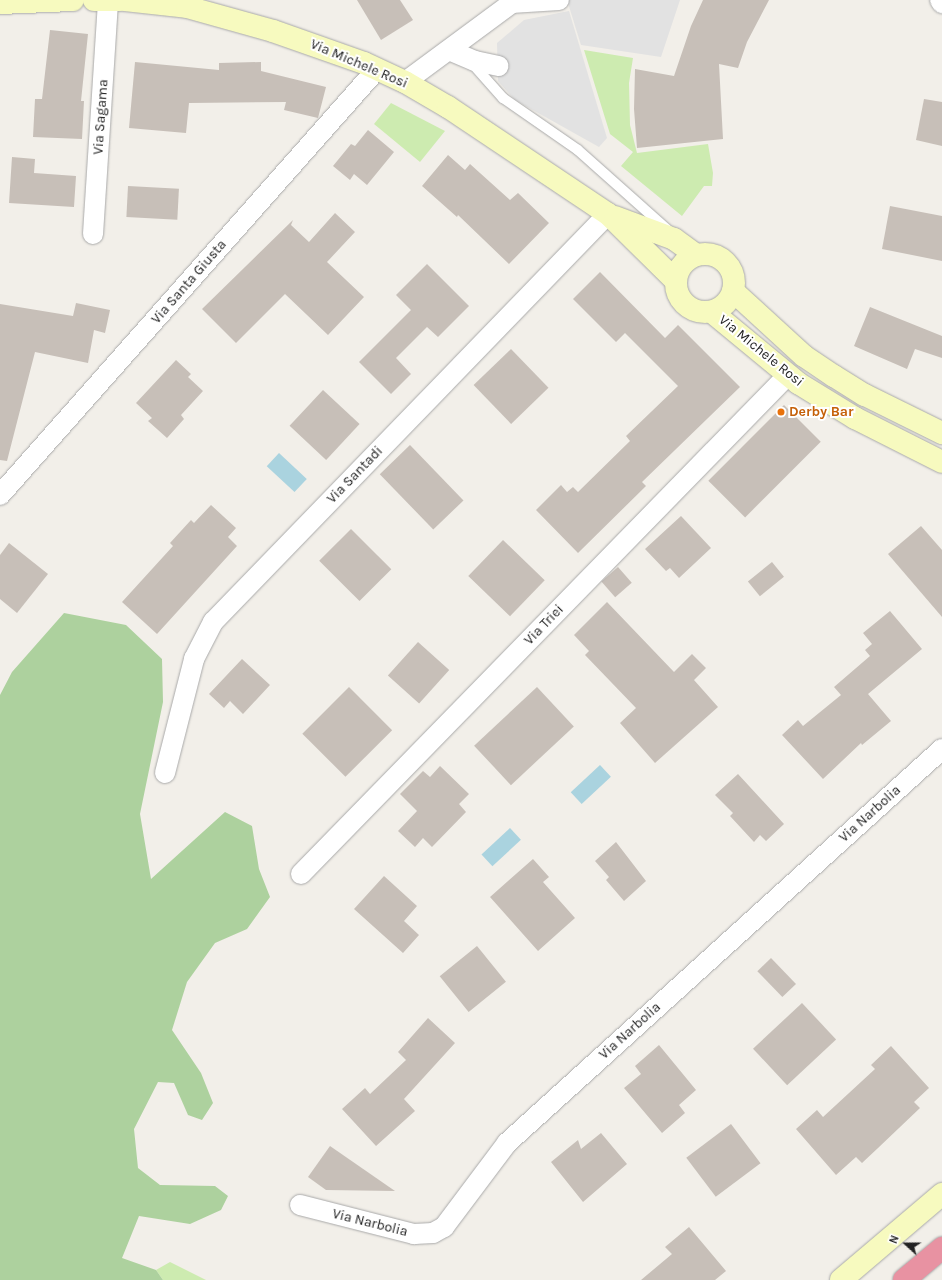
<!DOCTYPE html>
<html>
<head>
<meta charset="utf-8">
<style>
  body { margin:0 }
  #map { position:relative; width:942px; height:1280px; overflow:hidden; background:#f2efe9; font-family:Karla,sans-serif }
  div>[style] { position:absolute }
  .grass>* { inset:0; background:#cdebb0 }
  .forest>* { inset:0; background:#add19e }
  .parking>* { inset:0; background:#e2e2e2 }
  .water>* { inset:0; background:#aad3df; transform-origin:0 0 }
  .building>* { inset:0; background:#c7bfb8; transform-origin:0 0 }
  .roads { filter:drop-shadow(0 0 1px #a9a9a9) drop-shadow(0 0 1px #a9a9a9) }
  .lane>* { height:10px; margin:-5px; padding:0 5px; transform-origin:5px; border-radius:5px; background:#fff }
  .street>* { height:20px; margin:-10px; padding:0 10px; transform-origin:10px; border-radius:10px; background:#fff }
  .secondary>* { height:22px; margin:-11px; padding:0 11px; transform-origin:11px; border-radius:11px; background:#f7fabf }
  .secondary>.ring { margin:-11px; padding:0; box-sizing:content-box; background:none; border:22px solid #f7fabf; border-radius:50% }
  .highway>* { height:22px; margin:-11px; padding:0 11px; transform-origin:11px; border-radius:11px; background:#e892a2 }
  .dots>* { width:11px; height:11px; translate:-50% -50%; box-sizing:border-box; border:2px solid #fff; border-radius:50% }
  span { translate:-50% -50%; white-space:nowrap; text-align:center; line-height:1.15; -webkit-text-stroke:4px #fff; paint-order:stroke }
  .street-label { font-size:14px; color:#222 }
  .food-label { font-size:14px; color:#c56008; font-weight:700 }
  .left { translate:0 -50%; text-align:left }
  .north { position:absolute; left:886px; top:1224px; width:40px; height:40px; -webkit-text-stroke:3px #fff; paint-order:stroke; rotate:291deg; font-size:11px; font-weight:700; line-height:16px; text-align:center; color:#222 }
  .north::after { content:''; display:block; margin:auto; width:14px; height:18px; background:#222; clip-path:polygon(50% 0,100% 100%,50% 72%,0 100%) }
</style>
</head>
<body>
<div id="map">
  <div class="grass">
    <div style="clip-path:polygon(584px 50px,633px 58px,629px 83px,630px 125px,637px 153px,708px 144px,713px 173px,712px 186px,704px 186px,682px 216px,621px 166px,633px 152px,610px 134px)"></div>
    <div style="clip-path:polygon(391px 103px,445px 131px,420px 162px,374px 124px)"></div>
    <div style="clip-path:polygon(170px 1262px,206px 1280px,163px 1280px,156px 1270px)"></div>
  </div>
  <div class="forest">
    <div style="clip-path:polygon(64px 613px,126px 625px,162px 659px,163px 702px,140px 814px,151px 879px,225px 812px,252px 826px,259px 869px,270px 897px,247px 929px,215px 943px,187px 982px,172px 1030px,201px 1073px,213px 1103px,202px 1120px,188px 1115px,174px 1083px,158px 1082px,134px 1129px,138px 1168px,160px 1185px,215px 1186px,228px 1196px,221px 1210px,190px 1224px,139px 1216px,122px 1258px,156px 1270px,163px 1280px,0 1280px,0 695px,12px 672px)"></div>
  </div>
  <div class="parking">
    <div style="clip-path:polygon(567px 0,680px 0,661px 57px,581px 45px)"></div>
    <div style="clip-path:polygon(569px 11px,607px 138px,599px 147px,515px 100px,498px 81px,497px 43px,524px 20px)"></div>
  </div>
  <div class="water">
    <div style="left:279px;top:453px;width:38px;height:18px;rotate:43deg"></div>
    <div style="left:600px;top:765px;width:16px;height:40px;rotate:47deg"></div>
    <div style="left:510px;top:828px;width:16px;height:39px;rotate:47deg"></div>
  </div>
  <div class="building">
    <div style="clip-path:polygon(357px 0,400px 0,413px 20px,381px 40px)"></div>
    <div style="clip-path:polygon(703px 0,769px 0,747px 42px,738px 68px,719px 64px,723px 139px,637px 148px,634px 109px,635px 69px,674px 76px,691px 26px)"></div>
    <div style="clip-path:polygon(50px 30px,88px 34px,81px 101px,84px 101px,82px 139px,33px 137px,35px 99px,42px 99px)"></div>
    <div style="clip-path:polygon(135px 62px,219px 70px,219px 63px,261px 62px,261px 71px,326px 87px,318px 118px,284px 110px,286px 102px,189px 103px,186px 133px,129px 128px)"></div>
    <div style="clip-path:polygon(924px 99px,942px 102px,942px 146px,916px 140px)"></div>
    <div style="clip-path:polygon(368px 130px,394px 152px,367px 185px,354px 174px,350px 180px,333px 166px,351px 144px,355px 146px)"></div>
    <div style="clip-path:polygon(448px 155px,465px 170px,470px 164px,510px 200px,518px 193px,549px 223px,509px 264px,458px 215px,457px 217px,422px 186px)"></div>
    <div style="clip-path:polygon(12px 157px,35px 159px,34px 173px,76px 176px,74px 207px,9px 203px)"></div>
    <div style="left:128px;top:186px;width:51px;height:31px;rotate:3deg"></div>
    <div style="clip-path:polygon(890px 206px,942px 216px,942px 261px,882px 249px)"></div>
    <div style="clip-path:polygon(335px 213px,355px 232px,327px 262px,364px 297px,328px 335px,285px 294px,236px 343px,202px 309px,293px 220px,291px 225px,309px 242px)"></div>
    <div style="clip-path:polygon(427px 264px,469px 306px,438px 337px,427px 327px,396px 358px,411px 374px,391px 394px,359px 362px,411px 310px,396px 295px)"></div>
    <div style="clip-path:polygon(600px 272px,665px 338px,678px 325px,740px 387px,642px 482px,646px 486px,578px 553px,536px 510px,561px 485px,567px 492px,573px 487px,578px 492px,630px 441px,626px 436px,678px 386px,625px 333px,616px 342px,573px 299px)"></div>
    <div style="clip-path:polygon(76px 303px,110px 310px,105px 333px,94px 330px,88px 363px,35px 352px,7px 461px,0 460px,0 304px,73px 316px)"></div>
    <div style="clip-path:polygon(870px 307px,942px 336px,942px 358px,915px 349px,907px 369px,854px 346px)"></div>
    <div style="left:511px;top:349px;width:54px;height:52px;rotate:46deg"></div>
    <div style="clip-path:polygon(176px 360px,191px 374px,188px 377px,203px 391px,181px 415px,184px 419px,167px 438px,148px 421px,152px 418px,136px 403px)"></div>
    <div style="left:323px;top:390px;width:50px;height:49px;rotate:43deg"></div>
    <div style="left:784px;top:405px;width:52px;height:107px;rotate:45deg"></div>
    <div style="left:410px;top:445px;width:77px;height:42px;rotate:46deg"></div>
    <div style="clip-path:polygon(211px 505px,236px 528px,228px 537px,237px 546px,157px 634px,122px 602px,173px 546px,170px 543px,191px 520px,194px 523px)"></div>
    <div style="clip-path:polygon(681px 516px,711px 548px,679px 578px,670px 568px,666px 571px,645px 549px)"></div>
    <div style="clip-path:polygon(921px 526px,942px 550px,942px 617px,888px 554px)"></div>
    <div style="left:351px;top:529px;width:57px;height:45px;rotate:45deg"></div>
    <div style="left:503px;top:540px;width:58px;height:50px;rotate:44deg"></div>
    <div style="clip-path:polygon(9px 543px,48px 574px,17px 613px,0 599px,0 555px)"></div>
    <div style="left:772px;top:562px;width:19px;height:31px;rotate:51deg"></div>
    <div style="left:618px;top:567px;width:21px;height:22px;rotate:49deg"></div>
    <div style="clip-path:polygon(607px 602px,674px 672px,692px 654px,706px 668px,694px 680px,718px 707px,655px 763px,620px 723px,636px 708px,585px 655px,589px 651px,574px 635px)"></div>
    <div style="clip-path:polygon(890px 611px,922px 649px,868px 694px,891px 721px,862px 745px,861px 743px,823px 779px,782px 735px,798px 720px,803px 726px,841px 695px,834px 687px,870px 656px,865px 650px,872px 644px,863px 633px)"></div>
    <div style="left:418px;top:642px;width:42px;height:45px;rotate:42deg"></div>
    <div style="clip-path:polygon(242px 659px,270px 685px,243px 714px,230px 701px,224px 708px,209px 694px)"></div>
    <div style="left:349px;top:687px;width:61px;height:66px;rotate:45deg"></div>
    <div style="left:537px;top:687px;width:54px;height:86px;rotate:47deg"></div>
    <div style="clip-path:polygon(440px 766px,469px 794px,459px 804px,466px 812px,432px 847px,423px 838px,415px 847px,398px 831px,417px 811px,400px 794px,423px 771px,430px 777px)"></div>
    <div style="clip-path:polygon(738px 774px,784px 824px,766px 841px,760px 835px,754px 842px,730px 816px,733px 813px,715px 795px)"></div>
    <div style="clip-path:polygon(616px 842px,646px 881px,624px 901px,606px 880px,609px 877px,595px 861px)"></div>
    <div style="clip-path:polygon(533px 859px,549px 877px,543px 882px,575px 918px,538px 951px,490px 897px)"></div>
    <div style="clip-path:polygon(384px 876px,417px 906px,404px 921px,419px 935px,403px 953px,354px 909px)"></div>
    <div style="left:477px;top:946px;width:46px;height:48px;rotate:51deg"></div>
    <div style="left:771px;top:958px;width:36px;height:19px;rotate:46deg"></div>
    <div style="left:802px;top:1003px;width:50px;height:67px;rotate:47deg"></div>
    <div style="clip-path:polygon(428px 1018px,455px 1043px,404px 1099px,415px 1111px,376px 1146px,342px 1109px,365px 1088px,370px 1094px,406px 1060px,398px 1052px)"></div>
    <div style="clip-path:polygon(659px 1045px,696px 1090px,679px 1105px,685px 1113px,662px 1133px,624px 1088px,641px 1074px,635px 1066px)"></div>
    <div style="clip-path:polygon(891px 1046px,929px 1088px,914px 1102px,920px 1108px,878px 1148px,862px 1163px,856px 1157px,836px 1175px,796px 1129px,817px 1110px,823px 1117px,875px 1069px,871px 1065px)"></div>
    <div style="left:731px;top:1124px;width:49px;height:56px;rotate:53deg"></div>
    <div style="clip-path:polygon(601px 1133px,627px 1164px,583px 1202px,551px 1162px,578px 1140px,581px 1149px)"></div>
    <div style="clip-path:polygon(330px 1146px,395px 1191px,326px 1190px,308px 1177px)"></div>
    <div style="clip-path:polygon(689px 1227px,726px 1271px,715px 1280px,641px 1280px,672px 1254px,665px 1247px)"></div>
  </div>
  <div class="roads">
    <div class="lane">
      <div style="left:470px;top:61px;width:50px;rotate:48.3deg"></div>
      <div style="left:503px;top:98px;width:91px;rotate:34.7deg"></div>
      <div style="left:578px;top:150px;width:122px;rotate:41.7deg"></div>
    </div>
    <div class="street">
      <div style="left:940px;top:0;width:4px;rotate:56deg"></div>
      <div style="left:511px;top:3px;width:48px;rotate:-3.6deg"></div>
      <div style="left:449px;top:50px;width:28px;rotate:23deg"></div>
      <div style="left:475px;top:61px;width:24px;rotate:12deg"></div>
      <div style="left:405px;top:82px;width:138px;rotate:-36.5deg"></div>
      <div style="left:93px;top:234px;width:234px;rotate:-86.3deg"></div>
      <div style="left:0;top:495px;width:569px;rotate:-48.49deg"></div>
      <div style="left:165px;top:773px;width:118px;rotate:-75.7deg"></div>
      <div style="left:194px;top:659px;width:42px;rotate:-62.8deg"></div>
      <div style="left:213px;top:622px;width:568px;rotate:-45.93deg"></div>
      <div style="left:301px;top:874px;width:696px;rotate:-45.7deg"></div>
      <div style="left:300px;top:1205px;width:118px;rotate:14.3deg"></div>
      <div style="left:414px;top:1234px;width:19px;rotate:-3deg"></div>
      <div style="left:433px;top:1233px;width:13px;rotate:-29deg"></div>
      <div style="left:444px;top:1227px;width:105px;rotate:-53.1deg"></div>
      <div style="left:507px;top:1143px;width:587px;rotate:-42.17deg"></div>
    </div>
    <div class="secondary">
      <div style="left:94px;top:0;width:26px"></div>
      <div style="left:125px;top:0;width:62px;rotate:6.4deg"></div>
      <div style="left:187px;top:7px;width:89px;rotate:15.6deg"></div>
      <div style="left:273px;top:31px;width:96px;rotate:19.4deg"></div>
      <div style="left:364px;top:63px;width:45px;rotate:24.9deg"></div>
      <div style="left:405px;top:82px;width:50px;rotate:30.2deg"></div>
      <div style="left:448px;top:107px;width:192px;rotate:33.8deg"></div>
      <div style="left:608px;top:214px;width:95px;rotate:44.6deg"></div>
      <div style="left:0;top:3px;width:73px;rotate:-2.4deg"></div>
      <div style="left:615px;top:217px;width:63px;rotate:20.4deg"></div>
      <div style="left:674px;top:239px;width:27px;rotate:36deg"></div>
      <div class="ring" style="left:676px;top:254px;width:36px;height:36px"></div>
      <div style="left:733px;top:291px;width:96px;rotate:42.5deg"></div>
      <div style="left:804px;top:356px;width:36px;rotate:34deg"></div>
      <div style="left:834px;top:376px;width:36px;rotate:32deg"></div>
      <div style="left:865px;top:395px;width:86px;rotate:26.3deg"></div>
      <div style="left:712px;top:312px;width:112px;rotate:39.5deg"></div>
      <div style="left:798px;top:383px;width:67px;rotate:31.6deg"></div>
      <div style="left:855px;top:418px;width:97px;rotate:26.8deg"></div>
      <div style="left:841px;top:1280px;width:133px;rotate:-40.4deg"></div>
    </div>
    <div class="highway">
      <div style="left:904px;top:1280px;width:50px;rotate:-40.1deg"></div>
    </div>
  </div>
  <div class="dots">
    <div style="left:781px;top:412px;background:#e8710a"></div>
  </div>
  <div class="street-label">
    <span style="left:359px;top:64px;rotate:23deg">Via Michele Rosi</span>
    <span style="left:101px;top:117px;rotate:-86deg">Via Sagama</span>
    <span style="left:189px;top:282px;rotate:-49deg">Via Santa Giusta</span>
    <span style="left:761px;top:351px;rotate:39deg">Via Michele Rosi</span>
    <span style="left:355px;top:475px;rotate:-46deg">Via Santadi</span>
    <span style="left:544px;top:625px;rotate:-46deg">Via Triei</span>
    <span style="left:870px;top:814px;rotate:-42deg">Via Narbolia</span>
    <span style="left:630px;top:1031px;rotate:-42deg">Via Narbolia</span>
    <span style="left:370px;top:1223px;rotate:14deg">Via Narbolia</span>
  </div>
  <div class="food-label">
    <span class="left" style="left:789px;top:412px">Derby Bar</span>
  </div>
  <div class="north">N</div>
</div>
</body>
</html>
